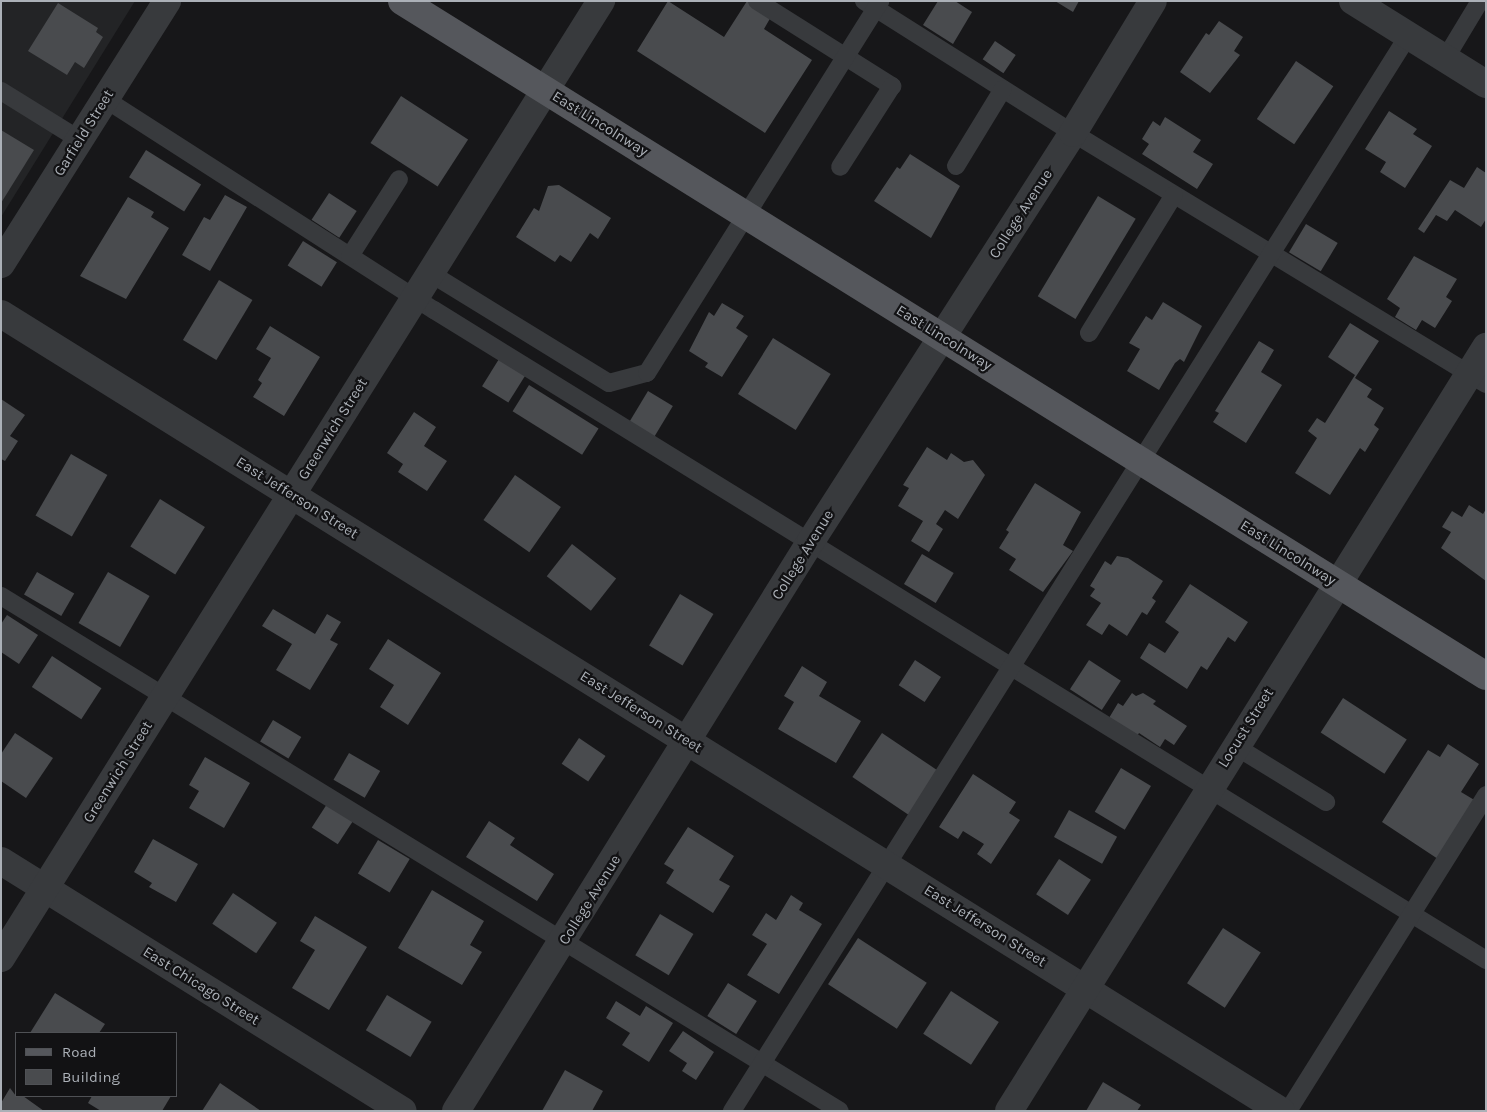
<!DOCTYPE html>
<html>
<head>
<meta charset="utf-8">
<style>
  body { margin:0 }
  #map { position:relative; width:1487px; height:1112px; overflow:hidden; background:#171719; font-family:Karla,sans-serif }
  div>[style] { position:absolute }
  .built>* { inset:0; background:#232426 }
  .building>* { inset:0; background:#494b4e; transform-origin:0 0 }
  .lane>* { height:18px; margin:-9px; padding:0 9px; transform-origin:9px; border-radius:9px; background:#383a3d }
  .street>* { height:28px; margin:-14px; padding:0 14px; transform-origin:14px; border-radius:14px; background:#383a3d }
  .primary>* { height:28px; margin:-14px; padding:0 14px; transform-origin:14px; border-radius:14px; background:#55575c }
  span { translate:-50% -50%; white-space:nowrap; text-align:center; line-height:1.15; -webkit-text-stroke:4.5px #121214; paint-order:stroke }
  .street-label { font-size:15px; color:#abb0b7 }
  .frame { position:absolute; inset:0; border:2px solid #abb0b7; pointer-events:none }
  .legend { position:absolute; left:15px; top:1032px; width:162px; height:65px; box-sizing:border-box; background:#121214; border:1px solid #4f5155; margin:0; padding:6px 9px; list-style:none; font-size:15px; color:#abb0b7 }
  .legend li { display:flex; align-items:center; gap:10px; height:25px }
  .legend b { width:25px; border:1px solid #4f5155 }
</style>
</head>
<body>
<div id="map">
  <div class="built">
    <div style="clip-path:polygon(1px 1px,135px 1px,1px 217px)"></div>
  </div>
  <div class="building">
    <div style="clip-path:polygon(668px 1px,724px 37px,747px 1px,750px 1px,772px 15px,764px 29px,812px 60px,765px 133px,637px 51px)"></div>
    <div style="clip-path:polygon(938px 1px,955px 1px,972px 12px,953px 44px,923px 25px)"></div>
    <div style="clip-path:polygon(1055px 1px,1079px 1px,1073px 12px)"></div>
    <div style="clip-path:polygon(58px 3px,98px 28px,96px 32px,103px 37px,84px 68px,75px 62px,67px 75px,28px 51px)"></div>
    <div style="clip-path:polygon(1219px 21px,1243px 37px,1234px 51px,1240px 55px,1210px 93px,1180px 72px,1206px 33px,1209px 35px)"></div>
    <div style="left:995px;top:41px;width:25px;height:22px;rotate:34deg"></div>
    <div style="left:1296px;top:61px;width:45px;height:70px;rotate:34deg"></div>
    <div style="left:401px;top:96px;width:80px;height:56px;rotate:33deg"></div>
    <div style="clip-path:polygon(1389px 111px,1417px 129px,1413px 134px,1432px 146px,1405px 188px,1380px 172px,1386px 162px,1365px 149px)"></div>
    <div style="clip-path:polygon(1165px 117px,1201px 140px,1193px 152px,1213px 164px,1197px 189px,1142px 154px,1149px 144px,1142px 139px,1153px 121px,1160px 126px)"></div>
    <div style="clip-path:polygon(1px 130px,34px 150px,1px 203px)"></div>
    <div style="left:146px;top:150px;width:65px;height:32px;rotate:32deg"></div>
    <div style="clip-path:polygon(910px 154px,960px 186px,931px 238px,874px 201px,897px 167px,900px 169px)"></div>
    <div style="clip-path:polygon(1477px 167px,1486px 173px,1486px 219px,1481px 227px,1455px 210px,1447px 221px,1436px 215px,1424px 233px,1418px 229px,1450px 180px,1464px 188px)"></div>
    <div style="clip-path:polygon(559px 185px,611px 218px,598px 239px,590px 233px,571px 262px,560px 255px,555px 262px,516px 237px,534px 208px,539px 211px,548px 186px)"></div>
    <div style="left:329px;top:193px;width:33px;height:32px;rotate:33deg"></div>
    <div style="clip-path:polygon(225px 195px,247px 207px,210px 271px,182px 255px,204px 217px,210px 220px)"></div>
    <div style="left:1098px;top:196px;width:44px;height:117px;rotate:31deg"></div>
    <div style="clip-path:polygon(128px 197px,154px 212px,151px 217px,169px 228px,126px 299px,80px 276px)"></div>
    <div style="left:1306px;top:224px;width:37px;height:33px;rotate:31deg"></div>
    <div style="left:303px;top:241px;width:40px;height:29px;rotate:32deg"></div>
    <div style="clip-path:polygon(1414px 256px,1457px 279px,1446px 297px,1452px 301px,1435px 328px,1422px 320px,1416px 330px,1395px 317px,1400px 308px,1387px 299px)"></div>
    <div style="left:219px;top:280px;width:39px;height:70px;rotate:31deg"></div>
    <div style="clip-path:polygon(1163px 302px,1202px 326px,1184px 362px,1180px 359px,1175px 363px,1159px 390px,1127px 371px,1140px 349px,1129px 343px,1146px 316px,1152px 320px)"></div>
    <div style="clip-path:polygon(722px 303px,744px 316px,736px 328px,748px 336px,722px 377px,705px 367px,708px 363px,689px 351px,709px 312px,714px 316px)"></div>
    <div style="clip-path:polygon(1350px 323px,1379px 341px,1355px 378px,1372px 389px,1367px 397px,1384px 408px,1374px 425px,1379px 429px,1365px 452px,1360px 448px,1330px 495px,1295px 473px,1317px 438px,1308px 431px,1317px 418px,1325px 423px,1355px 375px,1328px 357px)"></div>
    <div style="clip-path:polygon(270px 326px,320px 357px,284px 416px,253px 397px,262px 383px,258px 380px,271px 358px,256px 349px)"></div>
    <div style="left:773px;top:338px;width:68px;height:66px;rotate:32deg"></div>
    <div style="clip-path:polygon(1259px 341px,1274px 350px,1261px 372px,1282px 385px,1246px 443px,1213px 422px,1219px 413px,1215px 411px)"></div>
    <div style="left:499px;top:359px;width:31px;height:32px;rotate:32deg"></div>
    <div style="left:529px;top:385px;width:82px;height:31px;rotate:32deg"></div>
    <div style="left:648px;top:391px;width:29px;height:36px;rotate:31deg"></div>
    <div style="clip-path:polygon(1px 399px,25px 415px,10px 436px,18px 441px,5px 461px,1px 459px)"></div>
    <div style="clip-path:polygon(414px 412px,436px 427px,424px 446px,447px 461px,427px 491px,398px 472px,403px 464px,387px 453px)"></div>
    <div style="clip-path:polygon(927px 447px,947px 460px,951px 453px,964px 462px,973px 460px,985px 475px,958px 519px,945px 510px,936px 524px,943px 529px,929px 552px,911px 541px,923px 521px,898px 506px,909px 488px,903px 485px)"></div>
    <div style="left:71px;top:454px;width:42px;height:71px;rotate:30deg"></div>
    <div style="left:515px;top:475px;width:56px;height:55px;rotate:35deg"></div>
    <div style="clip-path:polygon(1035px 483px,1081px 512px,1063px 545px,1073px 551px,1043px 592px,1009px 570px,1016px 559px,999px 548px,1009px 532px,1006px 530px)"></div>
    <div style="left:160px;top:499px;width:53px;height:56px;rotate:32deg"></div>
    <div style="clip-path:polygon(1469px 505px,1483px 514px,1486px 509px,1486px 581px,1441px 548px,1451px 532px,1442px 527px,1452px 511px,1462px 517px)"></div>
    <div style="left:572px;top:544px;width:56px;height:41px;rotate:38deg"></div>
    <div style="left:922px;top:554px;width:37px;height:35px;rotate:31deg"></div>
    <div style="clip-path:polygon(1117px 556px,1128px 558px,1163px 581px,1152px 598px,1156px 601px,1147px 615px,1142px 612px,1127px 636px,1109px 624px,1102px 635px,1086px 625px,1101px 603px,1090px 596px,1095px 589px,1090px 586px,1105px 561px,1111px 565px)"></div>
    <div style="left:37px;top:572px;width:43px;height:26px;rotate:30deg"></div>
    <div style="left:108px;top:572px;width:48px;height:59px;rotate:30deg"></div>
    <div style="clip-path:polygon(1190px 584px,1248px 622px,1235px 642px,1228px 637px,1207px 670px,1201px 666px,1187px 689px,1140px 658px,1149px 643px,1165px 653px,1179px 632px,1165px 622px)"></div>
    <div style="left:680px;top:594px;width:39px;height:60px;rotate:31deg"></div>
    <div style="clip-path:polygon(273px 609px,315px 634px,327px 614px,341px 622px,330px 640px,338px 644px,310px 690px,276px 670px,292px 644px,262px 626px)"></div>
    <div style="clip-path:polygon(7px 615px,38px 635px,19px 664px,1px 652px,1px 624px)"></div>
    <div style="clip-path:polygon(388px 639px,441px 673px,408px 725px,380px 707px,394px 685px,369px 669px)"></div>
    <div style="left:52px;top:656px;width:59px;height:37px;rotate:33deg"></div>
    <div style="left:915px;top:660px;width:31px;height:30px;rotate:33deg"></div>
    <div style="left:1089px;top:660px;width:38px;height:35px;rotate:33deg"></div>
    <div style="clip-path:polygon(802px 666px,827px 682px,819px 696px,861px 721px,836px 763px,778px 729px,794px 702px,784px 696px)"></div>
    <div style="clip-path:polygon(1132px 693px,1136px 696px,1143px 693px,1156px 701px,1153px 704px,1187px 726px,1174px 745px,1165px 739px,1160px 747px,1139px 733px,1136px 738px,1109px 718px,1118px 703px,1123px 706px)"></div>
    <div style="left:1343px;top:698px;width:76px;height:41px;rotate:33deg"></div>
    <div style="left:273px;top:720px;width:33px;height:25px;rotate:31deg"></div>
    <div style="clip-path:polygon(15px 733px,53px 758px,26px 798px,1px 781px,1px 754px)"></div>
    <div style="left:882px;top:733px;width:69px;height:53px;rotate:34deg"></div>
    <div style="left:579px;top:738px;width:32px;height:31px;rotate:34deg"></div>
    <div style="clip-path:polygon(1448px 744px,1479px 764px,1461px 792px,1476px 801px,1438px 859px,1382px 822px,1428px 750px,1440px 757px)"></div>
    <div style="left:349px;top:753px;width:36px;height:31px;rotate:30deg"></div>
    <div style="clip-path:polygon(205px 757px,250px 783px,224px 828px,189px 808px,199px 791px,189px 785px)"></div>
    <div style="left:1121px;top:768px;width:35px;height:51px;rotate:31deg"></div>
    <div style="clip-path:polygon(973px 774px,1016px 802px,1009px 813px,1020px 820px,991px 864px,977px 854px,984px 844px,963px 831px,958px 839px,939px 827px)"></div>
    <div style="left:327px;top:804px;width:31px;height:28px;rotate:33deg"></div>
    <div style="left:1069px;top:810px;width:55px;height:31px;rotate:29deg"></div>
    <div style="clip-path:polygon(489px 821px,515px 838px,510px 845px,554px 874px,537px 901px,466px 857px)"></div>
    <div style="clip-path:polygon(688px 827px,734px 856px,719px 880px,730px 886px,713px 913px,666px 883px,674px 870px,664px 864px)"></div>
    <div style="clip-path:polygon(153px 839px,198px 864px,176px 902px,149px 887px,152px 883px,134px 872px)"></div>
    <div style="left:378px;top:840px;width:37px;height:39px;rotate:31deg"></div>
    <div style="left:1059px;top:859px;width:38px;height:42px;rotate:33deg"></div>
    <div style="clip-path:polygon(432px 890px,484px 921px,470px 945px,482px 952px,462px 985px,398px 948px)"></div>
    <div style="left:233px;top:893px;width:53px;height:37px;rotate:34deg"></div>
    <div style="clip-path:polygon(791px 895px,803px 903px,799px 910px,822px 924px,779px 994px,747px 975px,767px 944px,752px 935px,766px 913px,776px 920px)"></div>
    <div style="left:660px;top:914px;width:39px;height:48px;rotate:31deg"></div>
    <div style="clip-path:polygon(315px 916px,367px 947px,329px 1010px,292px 988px,315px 950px,300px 941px)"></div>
    <div style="left:1223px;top:928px;width:45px;height:66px;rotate:33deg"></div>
    <div style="left:858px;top:938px;width:82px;height:55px;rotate:33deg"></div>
    <div style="left:728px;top:983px;width:34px;height:39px;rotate:32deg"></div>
    <div style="left:951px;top:991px;width:57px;height:51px;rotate:33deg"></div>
    <div style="clip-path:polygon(55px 993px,105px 1024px,99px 1033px,30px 1033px)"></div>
    <div style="left:387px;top:995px;width:52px;height:41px;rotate:31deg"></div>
    <div style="clip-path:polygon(616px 1001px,640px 1016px,646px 1006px,673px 1023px,649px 1062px,622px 1045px,630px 1033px,606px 1018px)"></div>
    <div style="clip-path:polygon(683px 1031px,714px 1052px,696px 1080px,682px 1071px,687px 1063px,669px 1051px)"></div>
    <div style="clip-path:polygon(565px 1070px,603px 1091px,592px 1111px,542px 1111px)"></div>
    <div style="clip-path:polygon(1103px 1082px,1141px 1105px,1137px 1111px,1086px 1111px)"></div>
    <div style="clip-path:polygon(220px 1083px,261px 1111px,202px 1111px)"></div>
    <div style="clip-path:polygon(10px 1088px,16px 1096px,23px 1096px,44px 1111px,1px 1111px,1px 1103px)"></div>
    <div style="clip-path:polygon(92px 1096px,171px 1096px,162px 1111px,101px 1111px,88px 1103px)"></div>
  </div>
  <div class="lane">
    <div style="left:757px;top:1px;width:160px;rotate:32.2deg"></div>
    <div style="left:892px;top:86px;width:96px;rotate:122.7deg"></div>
    <div style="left:864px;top:1px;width:247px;rotate:32.3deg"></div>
    <div style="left:1073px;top:133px;width:483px;rotate:31.3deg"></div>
    <div style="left:1445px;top:59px;width:68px;rotate:-58.9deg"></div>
    <div style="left:1px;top:91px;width:93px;rotate:31.8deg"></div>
    <div style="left:105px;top:99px;width:391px;rotate:32.7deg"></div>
    <div style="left:434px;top:310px;width:1237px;rotate:31.71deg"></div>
    <div style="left:956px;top:166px;width:90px;rotate:-58.6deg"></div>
    <div style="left:350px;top:256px;width:91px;rotate:-57.5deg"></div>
    <div style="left:430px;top:273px;width:210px;rotate:31.6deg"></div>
    <div style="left:609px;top:383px;width:39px;rotate:-15deg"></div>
    <div style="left:647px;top:373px;width:439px;rotate:-57.9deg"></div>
    <div style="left:1089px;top:333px;width:162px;rotate:-58.4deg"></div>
    <div style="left:1px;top:596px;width:984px;rotate:31.54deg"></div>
    <div style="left:1235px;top:746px;width:107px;rotate:31.6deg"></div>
    <div style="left:732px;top:1111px;width:1270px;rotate:-57.84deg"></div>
    <div style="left:1288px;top:1111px;width:373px;rotate:-57.9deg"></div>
  </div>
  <div class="street">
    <div style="left:1353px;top:1px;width:157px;rotate:32deg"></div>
    <div style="left:1px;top:264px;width:311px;rotate:-57.7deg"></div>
    <div style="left:1px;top:314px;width:1508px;rotate:31.91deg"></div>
    <div style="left:1px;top:861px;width:473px;rotate:31.9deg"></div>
    <div style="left:1px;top:958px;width:1130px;rotate:-57.91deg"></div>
    <div style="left:456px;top:1111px;width:672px;rotate:-58.09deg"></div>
    <div style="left:811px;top:541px;width:485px;rotate:-57.3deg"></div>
    <div style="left:1073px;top:133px;width:154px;rotate:-58.8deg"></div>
    <div style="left:1009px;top:1111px;width:901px;rotate:-58.02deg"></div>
  </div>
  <div class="primary">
    <div style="left:402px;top:1px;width:1277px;rotate:31.91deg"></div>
  </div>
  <div class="street-label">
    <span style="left:600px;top:124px;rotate:32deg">East Lincolnway</span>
    <span style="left:84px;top:133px;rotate:-58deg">Garfield Street</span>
    <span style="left:1021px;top:214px;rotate:-57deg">College Avenue</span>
    <span style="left:944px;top:338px;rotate:32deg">East Lincolnway</span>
    <span style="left:333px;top:429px;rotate:-58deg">Greenwich Street</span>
    <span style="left:297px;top:498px;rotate:32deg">East Jefferson Street</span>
    <span style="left:1288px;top:553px;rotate:32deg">East Lincolnway</span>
    <span style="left:803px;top:555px;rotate:-58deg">College Avenue</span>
    <span style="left:641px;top:712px;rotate:32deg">East Jefferson Street</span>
    <span style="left:1246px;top:728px;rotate:-58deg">Locust Street</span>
    <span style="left:118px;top:772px;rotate:-58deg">Greenwich Street</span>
    <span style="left:590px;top:900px;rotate:-58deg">College Avenue</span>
    <span style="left:985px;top:926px;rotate:32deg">East Jefferson Street</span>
    <span style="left:201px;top:986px;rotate:32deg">East Chicago Street</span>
  </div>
  <div class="frame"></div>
  <ul class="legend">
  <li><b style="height:6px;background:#55575c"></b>Road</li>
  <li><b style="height:14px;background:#494b4e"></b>Building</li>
  </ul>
</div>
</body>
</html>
